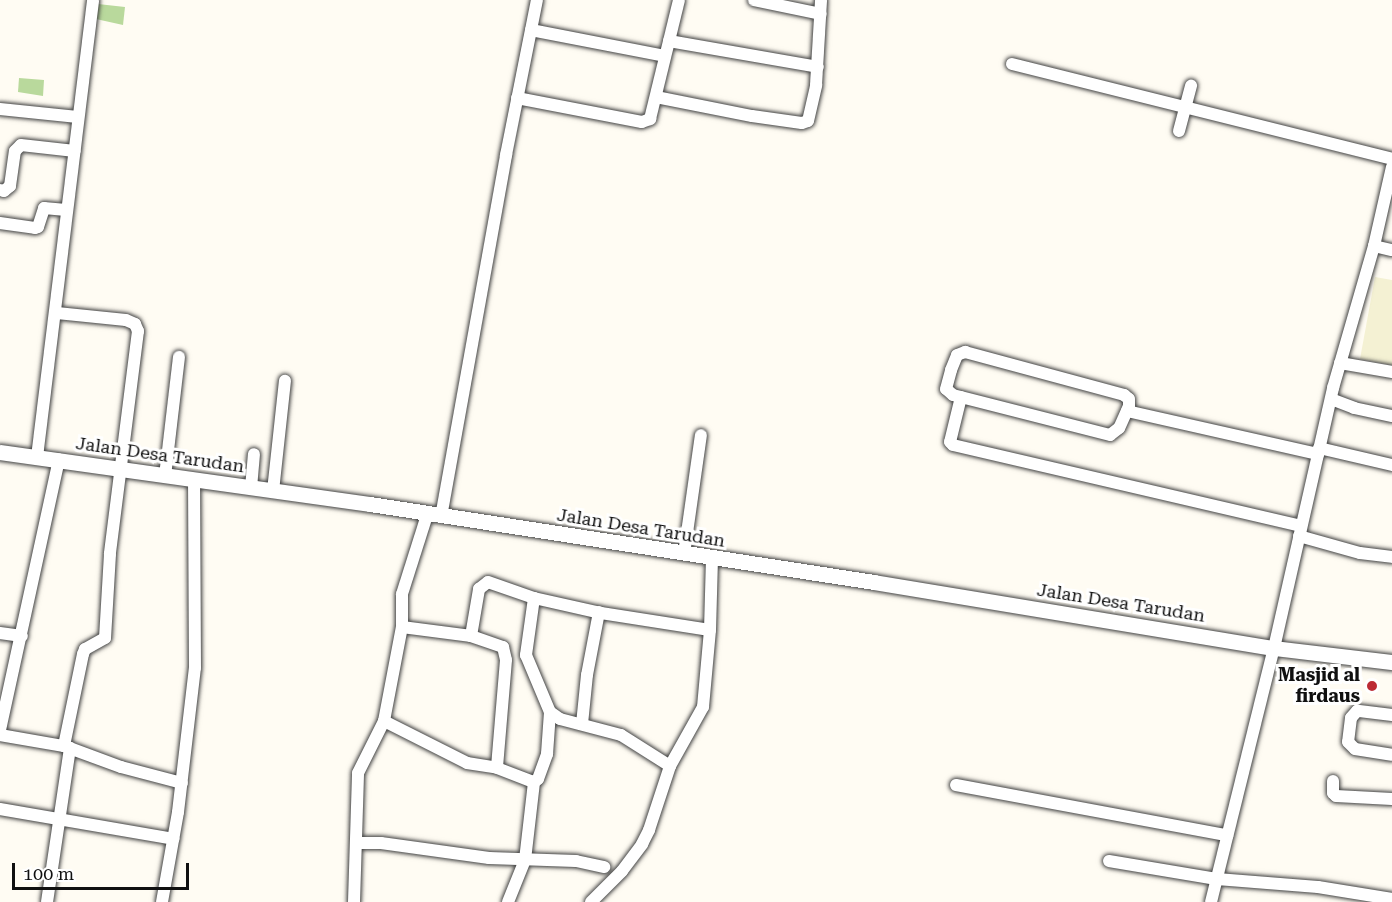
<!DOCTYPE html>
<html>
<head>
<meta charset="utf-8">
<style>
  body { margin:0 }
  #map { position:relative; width:1392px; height:902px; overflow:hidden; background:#fffcf3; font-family:"Roboto Serif",serif }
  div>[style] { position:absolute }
  .farmland>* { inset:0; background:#f4f1d3 }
  .forest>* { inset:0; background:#b9d99c }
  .roads { filter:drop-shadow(0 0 2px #434343) drop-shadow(0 0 2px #434343) }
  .minor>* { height:12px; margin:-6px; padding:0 6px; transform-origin:6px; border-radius:6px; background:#fff }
  .tertiary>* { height:15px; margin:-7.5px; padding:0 7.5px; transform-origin:7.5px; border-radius:7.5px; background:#fff }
  .dots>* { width:16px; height:16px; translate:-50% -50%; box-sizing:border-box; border:3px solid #fff; border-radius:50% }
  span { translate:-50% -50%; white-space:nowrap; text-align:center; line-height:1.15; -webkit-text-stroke:6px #fff; paint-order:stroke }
  .street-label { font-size:18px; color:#101010 }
  .poi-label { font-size:18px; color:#101010; font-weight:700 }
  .right { translate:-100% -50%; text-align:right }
  .scale { position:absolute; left:12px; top:863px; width:177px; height:27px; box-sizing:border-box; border:3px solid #101010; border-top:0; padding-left:8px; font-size:18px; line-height:21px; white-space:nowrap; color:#101010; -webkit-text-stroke:4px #fff; paint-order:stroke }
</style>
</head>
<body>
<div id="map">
  <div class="farmland">
    <div style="clip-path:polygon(1375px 277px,1392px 280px,1392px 365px,1360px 359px)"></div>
  </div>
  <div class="forest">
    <div style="clip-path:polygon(98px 4px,125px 7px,123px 25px,96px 19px)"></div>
    <div style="clip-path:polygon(19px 78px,44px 80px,43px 96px,18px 92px)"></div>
  </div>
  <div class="roads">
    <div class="minor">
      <div style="left:754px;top:0;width:68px;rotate:11.8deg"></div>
      <div style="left:531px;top:30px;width:136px;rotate:11deg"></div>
      <div style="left:669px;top:41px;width:151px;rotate:9.9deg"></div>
      <div style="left:1012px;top:64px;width:392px;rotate:14deg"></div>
      <div style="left:656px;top:97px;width:98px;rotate:11.2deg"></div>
      <div style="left:752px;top:116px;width:50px;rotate:8deg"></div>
      <div style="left:802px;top:123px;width:6px;rotate:-18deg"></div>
      <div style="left:808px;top:121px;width:37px;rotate:-77deg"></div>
      <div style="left:816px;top:85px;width:85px;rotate:-86.6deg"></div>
      <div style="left:517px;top:98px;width:127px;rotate:10.9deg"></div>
      <div style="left:642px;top:122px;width:9px;rotate:-21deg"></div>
      <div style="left:650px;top:119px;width:122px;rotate:-76.3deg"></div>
      <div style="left:0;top:109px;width:78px;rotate:5.9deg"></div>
      <div style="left:1179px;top:131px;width:47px;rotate:-75.1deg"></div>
      <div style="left:0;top:190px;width:4px;rotate:14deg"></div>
      <div style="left:4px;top:191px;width:8px;rotate:-40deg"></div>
      <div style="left:10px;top:186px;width:35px;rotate:-82deg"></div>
      <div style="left:15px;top:151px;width:8px;rotate:-45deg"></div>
      <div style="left:21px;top:145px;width:54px;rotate:6.3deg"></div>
      <div style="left:0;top:223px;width:35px;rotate:8deg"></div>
      <div style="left:35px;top:228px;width:3px;rotate:-18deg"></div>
      <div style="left:38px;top:227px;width:20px;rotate:-72deg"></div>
      <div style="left:44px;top:208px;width:22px;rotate:5deg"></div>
      <div style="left:1374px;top:246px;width:18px;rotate:13deg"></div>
      <div style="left:57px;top:313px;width:69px;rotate:5.8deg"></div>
      <div style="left:126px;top:320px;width:10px;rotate:24deg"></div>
      <div style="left:135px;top:324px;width:8px;rotate:67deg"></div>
      <div style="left:138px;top:331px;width:225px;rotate:97.2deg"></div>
      <div style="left:110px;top:554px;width:84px;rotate:93.4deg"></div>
      <div style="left:105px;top:638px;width:23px;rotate:151deg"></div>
      <div style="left:85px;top:649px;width:5px;rotate:112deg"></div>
      <div style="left:83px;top:654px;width:94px;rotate:101.7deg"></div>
      <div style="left:965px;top:352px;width:165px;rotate:15.1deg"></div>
      <div style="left:1124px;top:395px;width:6px;rotate:39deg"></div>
      <div style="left:1129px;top:399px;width:7px;rotate:90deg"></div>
      <div style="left:1129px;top:406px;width:24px;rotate:114deg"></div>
      <div style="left:1119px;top:428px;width:11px;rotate:142deg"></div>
      <div style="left:1110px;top:435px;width:162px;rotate:-165.7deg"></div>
      <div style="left:953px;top:395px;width:9px;rotate:-139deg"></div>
      <div style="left:946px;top:389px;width:20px;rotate:-75deg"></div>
      <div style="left:951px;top:370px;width:16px;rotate:-68deg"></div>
      <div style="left:957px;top:355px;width:9px;rotate:-21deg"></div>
      <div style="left:1340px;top:363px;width:53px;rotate:9.8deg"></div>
      <div style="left:961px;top:397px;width:46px;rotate:103.7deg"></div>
      <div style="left:950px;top:442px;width:4px;rotate:45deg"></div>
      <div style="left:953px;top:445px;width:357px;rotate:13.1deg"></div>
      <div style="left:1331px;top:399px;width:25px;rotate:21deg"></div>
      <div style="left:1354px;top:408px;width:39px;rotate:12deg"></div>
      <div style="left:1127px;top:411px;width:196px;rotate:12.7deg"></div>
      <div style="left:1319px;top:448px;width:75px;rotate:13.1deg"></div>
      <div style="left:37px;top:457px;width:460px;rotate:-83deg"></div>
      <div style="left:165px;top:476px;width:120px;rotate:-83.3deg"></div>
      <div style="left:251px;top:488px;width:34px;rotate:-85deg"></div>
      <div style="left:273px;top:491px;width:111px;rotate:-83.8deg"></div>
      <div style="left:441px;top:517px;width:368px;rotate:-79.8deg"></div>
      <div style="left:506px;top:155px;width:158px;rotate:-78.7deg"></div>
      <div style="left:1299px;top:536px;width:63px;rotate:15.6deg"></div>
      <div style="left:1360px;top:553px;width:32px;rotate:7deg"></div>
      <div style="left:684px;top:554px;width:120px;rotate:-81.9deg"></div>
      <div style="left:534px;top:598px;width:58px;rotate:98deg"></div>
      <div style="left:526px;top:655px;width:62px;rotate:67.2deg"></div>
      <div style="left:550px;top:712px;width:12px;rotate:35deg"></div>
      <div style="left:560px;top:719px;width:63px;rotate:14.7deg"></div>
      <div style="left:621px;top:735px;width:58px;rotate:32.3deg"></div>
      <div style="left:402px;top:627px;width:70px;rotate:7.4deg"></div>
      <div style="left:471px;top:636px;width:34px;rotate:19deg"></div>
      <div style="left:503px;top:647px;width:13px;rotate:77deg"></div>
      <div style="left:506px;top:660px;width:108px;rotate:94.8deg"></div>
      <div style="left:0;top:633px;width:22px;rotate:8deg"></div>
      <div style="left:471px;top:636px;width:48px;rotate:-80.3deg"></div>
      <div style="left:479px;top:589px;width:11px;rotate:-38deg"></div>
      <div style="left:488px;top:582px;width:49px;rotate:19.2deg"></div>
      <div style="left:534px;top:598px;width:69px;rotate:12.6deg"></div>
      <div style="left:601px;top:613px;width:110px;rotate:8.9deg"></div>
      <div style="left:1392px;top:715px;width:35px;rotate:-173deg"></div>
      <div style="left:1357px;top:711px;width:9px;rotate:131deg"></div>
      <div style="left:1351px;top:718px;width:24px;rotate:97deg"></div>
      <div style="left:1348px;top:742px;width:10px;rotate:45deg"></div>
      <div style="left:1355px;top:749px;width:37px;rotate:9deg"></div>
      <div style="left:384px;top:721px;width:93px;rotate:26.8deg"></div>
      <div style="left:467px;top:763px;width:30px;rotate:9deg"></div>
      <div style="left:497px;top:768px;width:40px;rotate:21deg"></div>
      <div style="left:582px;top:724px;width:49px;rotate:-84.2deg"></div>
      <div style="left:587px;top:675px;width:64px;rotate:-79.2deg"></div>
      <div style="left:0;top:730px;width:277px;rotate:-77.7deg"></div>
      <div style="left:0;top:735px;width:65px;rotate:9.8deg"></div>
      <div style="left:64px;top:746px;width:61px;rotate:20.2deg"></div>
      <div style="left:121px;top:767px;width:63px;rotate:14.7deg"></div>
      <div style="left:1333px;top:781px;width:12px;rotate:90deg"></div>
      <div style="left:1333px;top:793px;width:4px;rotate:45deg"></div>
      <div style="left:1336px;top:796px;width:56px;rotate:3.1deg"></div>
      <div style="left:956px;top:785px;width:276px;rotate:10.5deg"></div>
      <div style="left:0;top:809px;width:176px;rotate:9.8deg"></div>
      <div style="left:357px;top:843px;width:24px"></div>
      <div style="left:381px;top:843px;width:109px;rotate:7.9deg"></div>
      <div style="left:489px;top:858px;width:87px;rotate:2deg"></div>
      <div style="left:576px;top:861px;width:29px;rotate:12deg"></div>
      <div style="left:1109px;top:861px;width:109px;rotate:9.5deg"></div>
      <div style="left:1217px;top:879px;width:101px;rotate:4.5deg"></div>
      <div style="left:1318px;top:887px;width:75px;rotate:9.2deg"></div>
      <div style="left:47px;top:902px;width:156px;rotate:-81.5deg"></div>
      <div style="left:162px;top:902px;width:91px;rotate:-79.9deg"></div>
      <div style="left:178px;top:812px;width:145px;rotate:-83.3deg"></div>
      <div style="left:195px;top:668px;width:187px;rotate:-90.3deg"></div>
      <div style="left:354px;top:902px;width:129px;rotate:-88.2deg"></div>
      <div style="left:358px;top:773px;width:58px;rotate:-63.4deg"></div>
      <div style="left:384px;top:721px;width:96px;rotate:-79.2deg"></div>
      <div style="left:402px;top:627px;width:33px;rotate:-90deg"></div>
      <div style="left:402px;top:594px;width:83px;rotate:-72.4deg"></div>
      <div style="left:508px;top:902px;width:45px;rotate:-68deg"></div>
      <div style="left:525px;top:860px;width:79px;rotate:-83.4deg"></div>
      <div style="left:534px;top:782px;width:5px;rotate:-37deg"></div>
      <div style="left:538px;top:779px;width:27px;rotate:-70deg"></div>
      <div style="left:547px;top:754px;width:42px;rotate:-85.9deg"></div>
      <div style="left:591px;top:902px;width:44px;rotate:-45deg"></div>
      <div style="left:622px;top:871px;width:34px;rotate:-53deg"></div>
      <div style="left:642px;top:844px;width:16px;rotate:-63deg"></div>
      <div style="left:649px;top:830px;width:67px;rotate:-71.8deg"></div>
      <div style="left:670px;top:766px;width:68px;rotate:-60.8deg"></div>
      <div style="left:703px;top:707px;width:77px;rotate:-84.8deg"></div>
      <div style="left:710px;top:630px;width:71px;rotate:-88.4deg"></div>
      <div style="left:1211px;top:902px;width:262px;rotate:-76.1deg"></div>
      <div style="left:1274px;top:648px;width:267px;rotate:-77.2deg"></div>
      <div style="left:1333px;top:388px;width:148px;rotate:-73.9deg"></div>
      <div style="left:1374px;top:246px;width:81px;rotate:-77.2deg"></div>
    </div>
    <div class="tertiary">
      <div style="left:0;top:452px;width:374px;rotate:8deg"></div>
      <div style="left:370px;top:504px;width:510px;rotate:8.8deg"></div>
      <div style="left:874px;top:582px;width:405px;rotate:9.4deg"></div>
      <div style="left:1274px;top:648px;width:119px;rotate:6.8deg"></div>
    </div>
  </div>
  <div class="dots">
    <div style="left:1372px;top:686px;background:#bc2b35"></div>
  </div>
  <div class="street-label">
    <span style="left:160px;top:455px;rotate:8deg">Jalan Desa Tarudan</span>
    <span style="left:641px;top:528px;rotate:9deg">Jalan Desa Tarudan</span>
    <span style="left:1121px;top:603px;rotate:9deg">Jalan Desa Tarudan</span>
  </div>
  <div class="poi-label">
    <span class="right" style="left:1360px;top:686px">Masjid al<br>firdaus</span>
  </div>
  <div class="scale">100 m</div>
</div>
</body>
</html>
